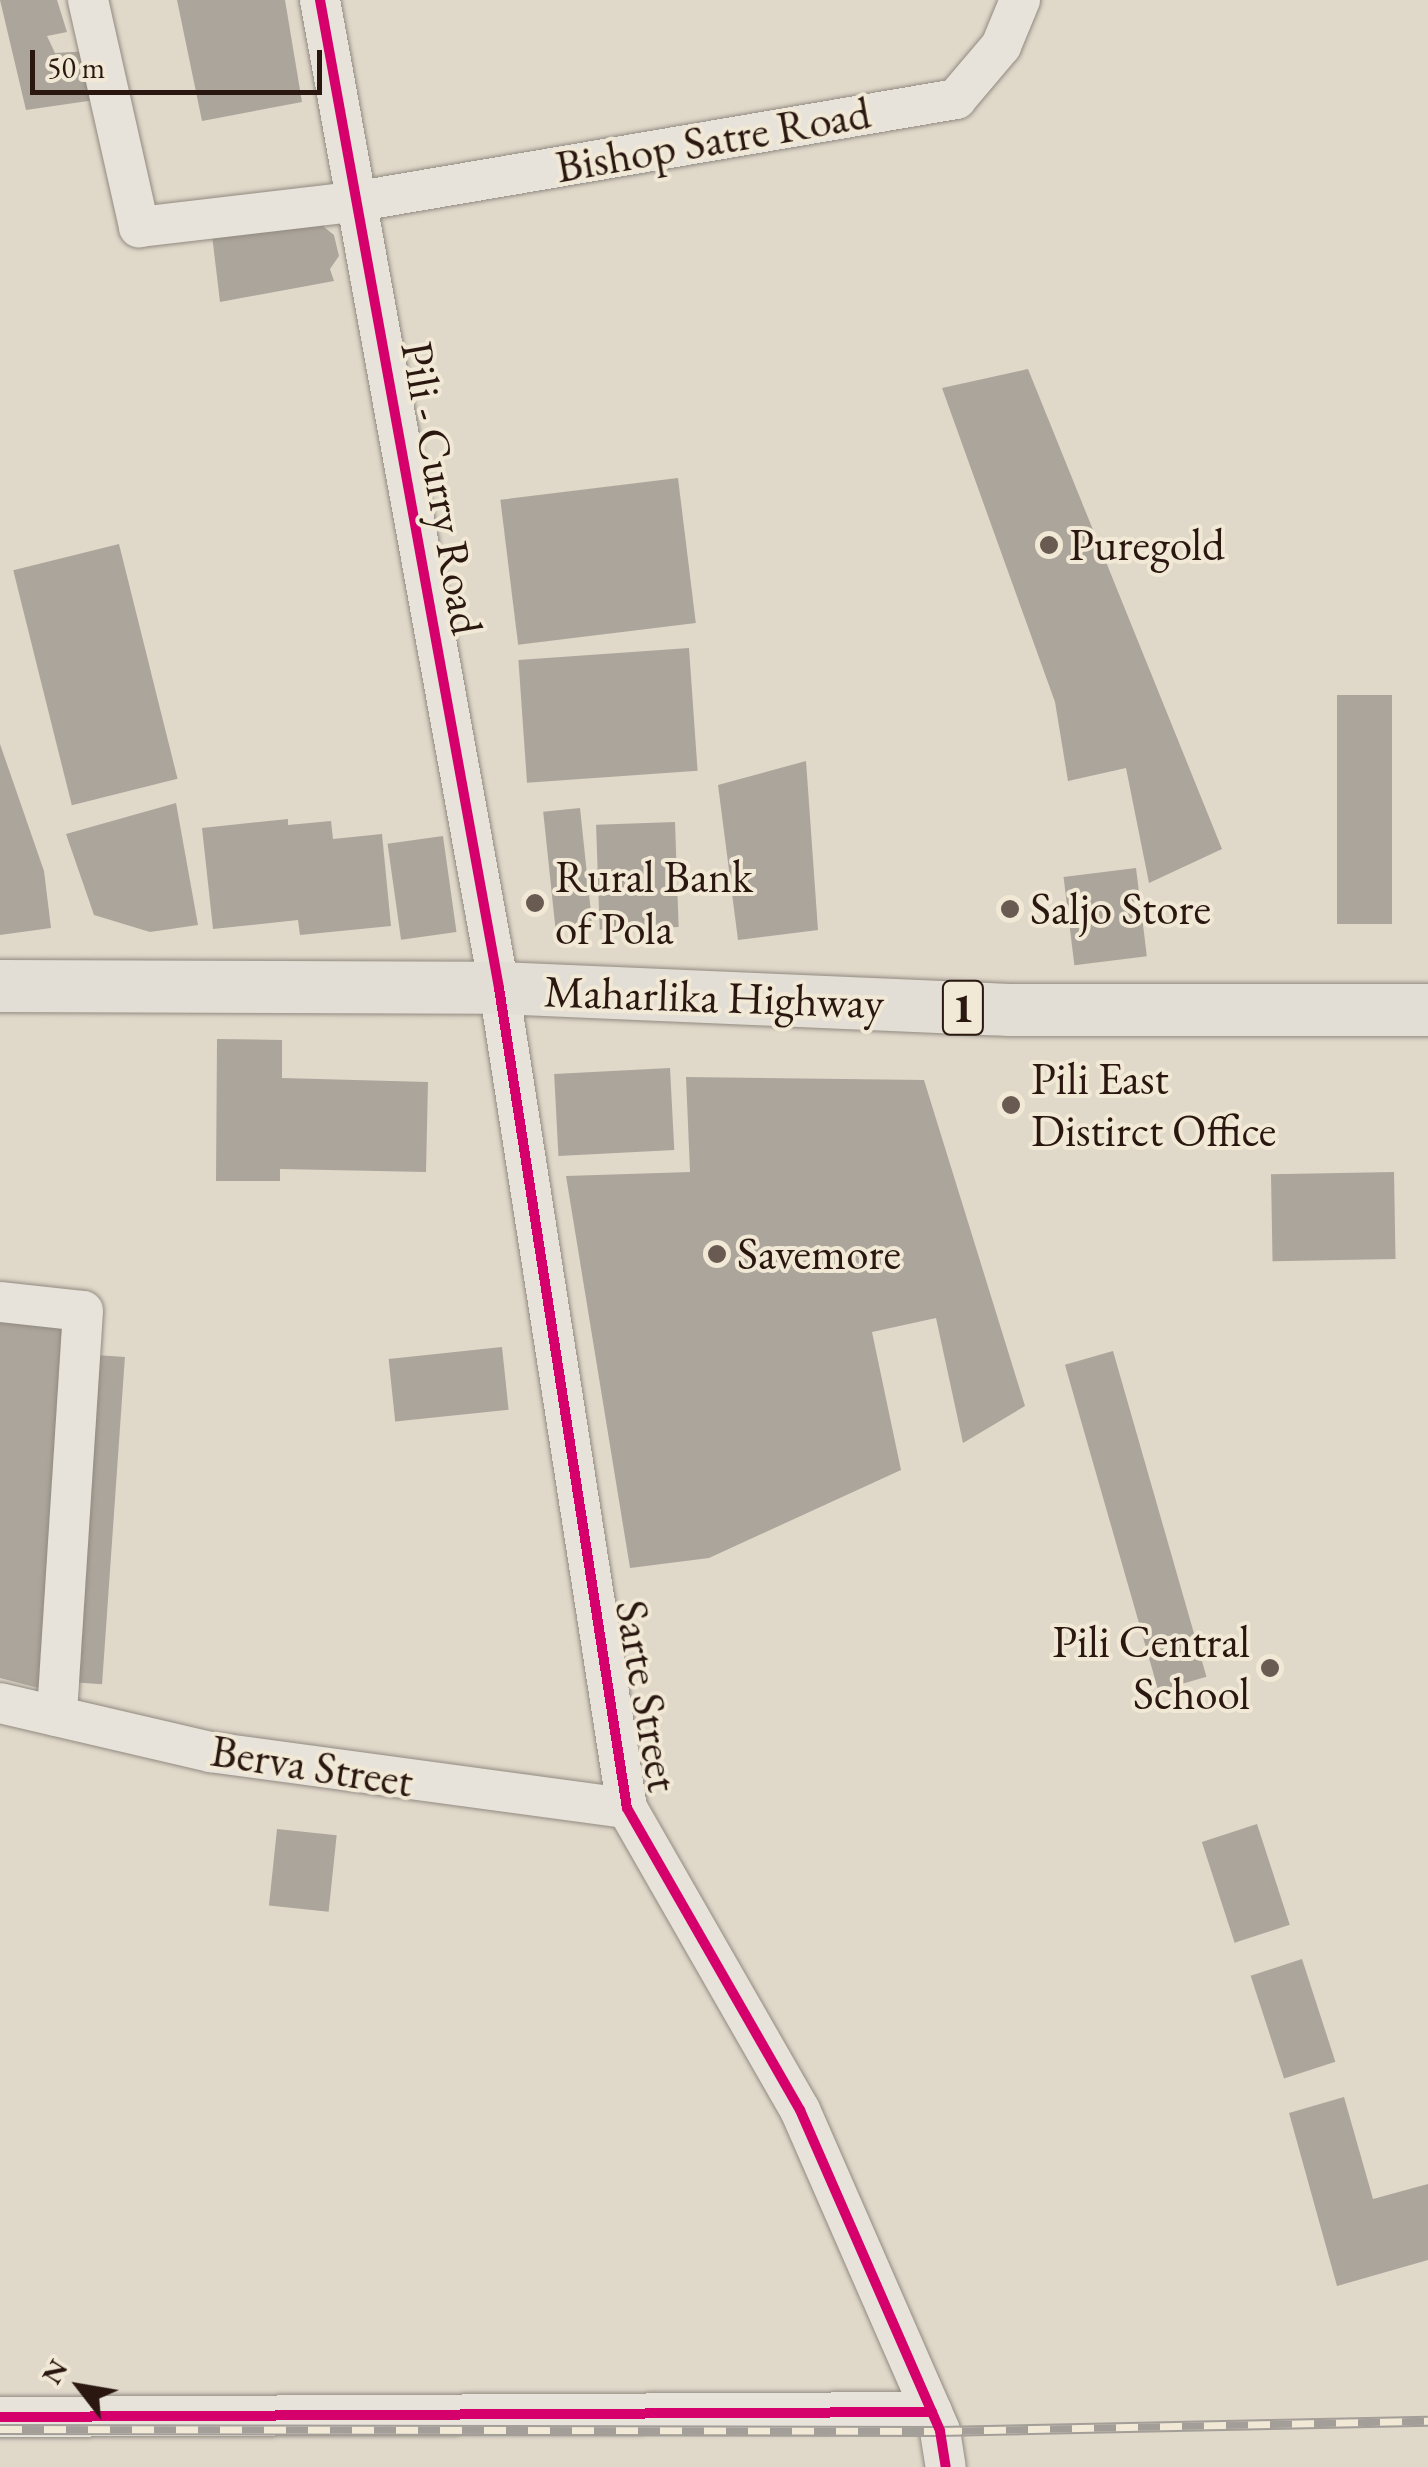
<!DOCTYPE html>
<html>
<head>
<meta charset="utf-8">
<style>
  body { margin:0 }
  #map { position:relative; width:1428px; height:2467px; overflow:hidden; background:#e0d8c9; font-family:"EB Garamond",serif }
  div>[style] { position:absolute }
  .building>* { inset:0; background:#aca59b; transform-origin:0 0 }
  .roads { filter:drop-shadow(0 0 2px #918a80) drop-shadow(0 0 2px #918a80) }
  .minor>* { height:40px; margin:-20px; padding:0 20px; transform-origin:20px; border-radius:20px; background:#e7e3db }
  .major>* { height:52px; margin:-26px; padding:0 26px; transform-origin:26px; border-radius:26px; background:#e3ded5 }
  .rail>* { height:11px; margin-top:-5.5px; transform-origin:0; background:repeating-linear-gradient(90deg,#f1e8d5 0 22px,#a39e98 0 44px); box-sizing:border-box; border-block:2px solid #a39e98 }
  .cycleway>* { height:10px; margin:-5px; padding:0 5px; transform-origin:5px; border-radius:5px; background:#d6006c }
  .dots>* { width:28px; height:28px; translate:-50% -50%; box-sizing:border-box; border:5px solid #f1e8d5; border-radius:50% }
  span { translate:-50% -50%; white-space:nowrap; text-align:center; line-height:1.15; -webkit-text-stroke:8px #f1e8d5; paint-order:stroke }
  .shield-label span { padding:2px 8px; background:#f1e8d5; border:2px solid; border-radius:8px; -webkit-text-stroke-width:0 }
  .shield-label { font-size:42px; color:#291710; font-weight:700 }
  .street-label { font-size:45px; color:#291710 }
  .poi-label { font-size:45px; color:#291710 }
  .left { translate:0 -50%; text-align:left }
  .right { translate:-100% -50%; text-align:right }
  .north { position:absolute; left:30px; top:2337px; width:100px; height:100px; -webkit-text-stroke:8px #f1e8d5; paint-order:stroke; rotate:301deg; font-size:28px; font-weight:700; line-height:40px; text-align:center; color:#291710 }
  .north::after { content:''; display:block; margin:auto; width:35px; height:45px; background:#291710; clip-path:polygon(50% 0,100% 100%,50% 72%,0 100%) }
  .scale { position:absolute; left:30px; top:50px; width:292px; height:45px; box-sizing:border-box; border:5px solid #291710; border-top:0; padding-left:12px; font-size:30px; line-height:35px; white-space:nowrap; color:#291710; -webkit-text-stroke:8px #f1e8d5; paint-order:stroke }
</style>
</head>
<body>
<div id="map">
  <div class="building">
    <div style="clip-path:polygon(0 0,57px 0,67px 32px,47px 36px,55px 53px,90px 51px,95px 100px,26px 110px)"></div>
    <div style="clip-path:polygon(177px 0,285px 0,302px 102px,202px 121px)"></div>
    <div style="clip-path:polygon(327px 217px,324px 227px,334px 235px,339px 256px,330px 269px,334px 281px,220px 302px,212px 235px)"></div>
    <div style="clip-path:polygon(1028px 369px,1222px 849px,1149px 883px,1126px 768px,1068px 781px,1055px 702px,942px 388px)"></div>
    <div style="left:678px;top:478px;width:146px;height:179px;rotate:83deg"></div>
    <div style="left:119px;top:544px;width:242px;height:109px;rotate:76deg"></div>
    <div style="left:689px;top:648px;width:123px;height:171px;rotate:86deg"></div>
    <div style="left:1337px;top:695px;width:55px;height:229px"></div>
    <div style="clip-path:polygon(0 744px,44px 871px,51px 928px,0 935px)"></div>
    <div style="clip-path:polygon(806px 761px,818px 930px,738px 940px,718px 785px)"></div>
    <div style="clip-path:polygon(176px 803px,198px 925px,150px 932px,94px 915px,66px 834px)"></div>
    <div style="left:580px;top:808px;width:118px;height:37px;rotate:84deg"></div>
    <div style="clip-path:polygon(288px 819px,288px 825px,331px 821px,333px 839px,382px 834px,391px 926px,300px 935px,298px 920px,213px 929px,202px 828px)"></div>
    <div style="left:675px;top:822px;width:105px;height:79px;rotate:88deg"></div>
    <div style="left:443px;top:836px;width:97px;height:56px;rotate:82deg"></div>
    <div style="left:1136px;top:868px;width:89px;height:73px;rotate:83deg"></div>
    <div style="clip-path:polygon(217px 1039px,282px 1040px,282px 1078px,428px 1082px,426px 1172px,280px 1169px,280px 1181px,216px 1181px)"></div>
    <div style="left:670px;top:1068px;width:82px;height:116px;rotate:87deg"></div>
    <div style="clip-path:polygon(686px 1077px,924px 1080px,1025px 1406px,963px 1443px,936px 1318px,872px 1332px,901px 1470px,709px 1558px,630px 1568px,566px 1176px,690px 1172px)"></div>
    <div style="left:1394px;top:1172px;width:87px;height:123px;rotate:89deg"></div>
    <div style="clip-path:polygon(0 1315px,68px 1321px,46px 1690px,0 1678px)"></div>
    <div style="left:502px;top:1347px;width:63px;height:114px;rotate:84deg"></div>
    <div style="left:1113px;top:1351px;width:339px;height:50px;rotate:74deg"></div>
    <div style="left:96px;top:1355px;width:29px;height:328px;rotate:4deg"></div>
    <div style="left:1257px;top:1824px;width:106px;height:58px;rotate:72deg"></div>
    <div style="left:277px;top:1829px;width:60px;height:77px;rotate:6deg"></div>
    <div style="left:1302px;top:1959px;width:108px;height:54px;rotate:72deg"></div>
    <div style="clip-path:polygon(1344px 2097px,1373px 2199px,1428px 2184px,1428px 2260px,1337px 2286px,1289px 2113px)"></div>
  </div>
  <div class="roads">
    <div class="minor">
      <div style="left:88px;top:0;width:233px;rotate:77.3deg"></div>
      <div style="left:139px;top:227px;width:215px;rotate:-6.7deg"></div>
      <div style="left:353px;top:202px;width:612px;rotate:-9.69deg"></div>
      <div style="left:956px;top:99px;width:70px;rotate:-49.7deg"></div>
      <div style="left:1001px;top:46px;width:50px;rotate:-67.6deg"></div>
      <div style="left:320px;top:0;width:1004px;rotate:79.73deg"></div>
      <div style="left:499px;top:988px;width:830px;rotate:81.13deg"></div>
      <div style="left:627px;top:1808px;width:348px;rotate:60.2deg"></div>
      <div style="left:800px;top:2110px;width:350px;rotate:66.4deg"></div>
      <div style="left:940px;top:2431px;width:36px;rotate:81deg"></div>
      <div style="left:0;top:1302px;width:83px;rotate:6.2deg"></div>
      <div style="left:83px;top:1311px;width:406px;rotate:93.7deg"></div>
      <div style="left:0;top:1703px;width:217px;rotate:13.1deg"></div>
      <div style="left:211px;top:1752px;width:420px;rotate:7.7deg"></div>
      <div style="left:0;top:2417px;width:932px;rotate:-0.31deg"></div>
    </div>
    <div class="major">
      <div style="left:0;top:986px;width:499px;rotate:0.2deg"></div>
      <div style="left:499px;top:988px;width:511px;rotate:2.47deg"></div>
      <div style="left:1010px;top:1010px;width:418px"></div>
    </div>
  </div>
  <div class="rail">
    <div style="left:0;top:2429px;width:940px;rotate:0.12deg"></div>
    <div style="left:940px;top:2431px;width:488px;rotate:-1.2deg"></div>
  </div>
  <div class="cycleway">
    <div style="left:320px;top:0;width:1004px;rotate:79.73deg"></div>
    <div style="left:499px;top:988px;width:830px;rotate:81.13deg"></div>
    <div style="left:627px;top:1808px;width:348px;rotate:60.2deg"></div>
    <div style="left:800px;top:2110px;width:350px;rotate:66.4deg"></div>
    <div style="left:940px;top:2431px;width:36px;rotate:81deg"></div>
    <div style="left:0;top:2417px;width:932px;rotate:-0.31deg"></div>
  </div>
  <div class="dots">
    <div style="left:1049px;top:545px;background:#695b51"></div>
    <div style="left:535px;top:903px;background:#695b51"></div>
    <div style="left:1010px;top:909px;background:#695b51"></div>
    <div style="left:1011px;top:1105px;background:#695b51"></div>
    <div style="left:717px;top:1254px;background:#695b51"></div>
    <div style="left:1270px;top:1668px;background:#695b51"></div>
  </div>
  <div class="shield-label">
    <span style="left:963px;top:1008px">1</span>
  </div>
  <div class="street-label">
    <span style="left:713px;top:140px;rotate:-10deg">Bishop Satre Road</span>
    <span style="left:442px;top:488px;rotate:80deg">Pili - Curry Road</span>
    <span style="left:714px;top:997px;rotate:2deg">Maharlika Highway</span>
    <span style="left:647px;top:1696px;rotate:80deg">Sarte Street</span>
    <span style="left:312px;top:1766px;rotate:9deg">Berva Street</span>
  </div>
  <div class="poi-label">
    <span class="left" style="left:1069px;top:545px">Puregold</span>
    <span class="left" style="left:555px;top:903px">Rural Bank<br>of Pola</span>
    <span class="left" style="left:1030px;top:909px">Saljo Store</span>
    <span class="left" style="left:1031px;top:1105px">Pili East<br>Distirct Office</span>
    <span class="left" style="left:737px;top:1254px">Savemore</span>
    <span class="right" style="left:1250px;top:1668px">Pili Central<br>School</span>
  </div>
  <div class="north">N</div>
  <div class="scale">50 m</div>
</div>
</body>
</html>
